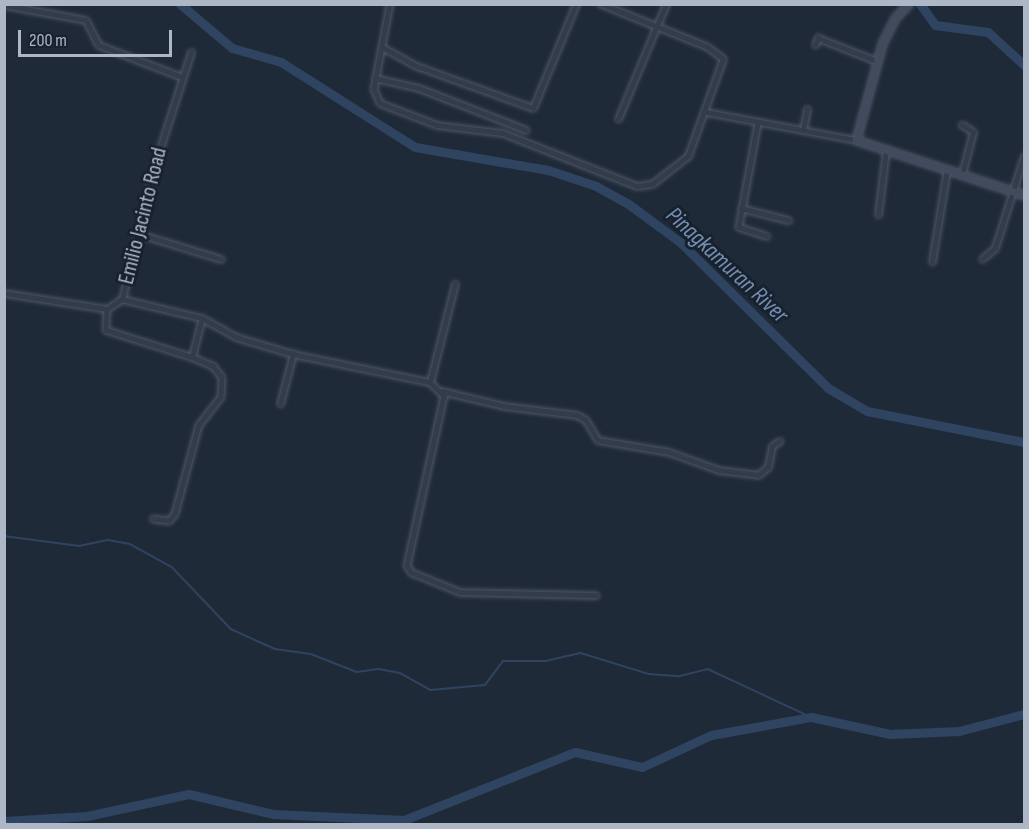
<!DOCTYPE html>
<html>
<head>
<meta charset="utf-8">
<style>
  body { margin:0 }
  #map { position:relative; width:1029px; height:829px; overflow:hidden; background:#1f2a39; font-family:"Sofia Sans Condensed",sans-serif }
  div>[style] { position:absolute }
  .stream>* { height:1.5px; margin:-0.75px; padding:0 0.75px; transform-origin:0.75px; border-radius:0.75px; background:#2f4460 }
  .river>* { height:9px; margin:-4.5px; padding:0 4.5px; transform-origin:4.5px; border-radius:4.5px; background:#2f4460 }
  .roads { filter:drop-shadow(0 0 2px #4d5764) drop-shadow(0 0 2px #4d5764) }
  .street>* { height:4.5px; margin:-2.25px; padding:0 2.25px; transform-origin:2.25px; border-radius:2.25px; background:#333c4a }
  .secondary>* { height:7px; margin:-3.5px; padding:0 3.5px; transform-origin:3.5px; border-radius:3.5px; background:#414b5d }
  span { translate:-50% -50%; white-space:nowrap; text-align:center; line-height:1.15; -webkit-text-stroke:6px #18212e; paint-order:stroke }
  .street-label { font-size:22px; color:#adb7c6 }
  .water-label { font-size:24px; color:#738eb1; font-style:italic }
  .frame { position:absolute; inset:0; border:6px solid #adb7c6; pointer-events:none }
  .scale { position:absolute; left:18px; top:30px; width:154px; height:27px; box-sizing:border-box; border:3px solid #adb7c6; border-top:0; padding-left:8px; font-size:18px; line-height:21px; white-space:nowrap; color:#adb7c6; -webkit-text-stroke:4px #18212e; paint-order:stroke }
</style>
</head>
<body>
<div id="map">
  <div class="stream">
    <div style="left:4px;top:536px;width:76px;rotate:7.6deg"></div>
    <div style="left:79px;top:546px;width:30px;rotate:-12deg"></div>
    <div style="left:108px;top:540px;width:22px;rotate:10deg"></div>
    <div style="left:130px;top:544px;width:48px;rotate:28.7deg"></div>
    <div style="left:172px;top:567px;width:86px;rotate:46.4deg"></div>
    <div style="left:231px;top:629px;width:48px;rotate:24.4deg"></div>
    <div style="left:275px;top:649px;width:36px;rotate:8deg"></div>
    <div style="left:311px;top:654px;width:49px;rotate:21.4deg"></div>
    <div style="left:357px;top:672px;width:22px;rotate:-8deg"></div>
    <div style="left:379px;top:669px;width:21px;rotate:11deg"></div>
    <div style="left:400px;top:673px;width:35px;rotate:29deg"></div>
    <div style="left:431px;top:690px;width:54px;rotate:-5.3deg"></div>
    <div style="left:485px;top:685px;width:30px;rotate:-53deg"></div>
    <div style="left:503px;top:661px;width:43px"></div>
    <div style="left:546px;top:661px;width:36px;rotate:-13deg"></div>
    <div style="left:581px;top:653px;width:71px;rotate:17.2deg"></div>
    <div style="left:649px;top:674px;width:31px;rotate:4deg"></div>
    <div style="left:680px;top:676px;width:29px;rotate:-14deg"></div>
    <div style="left:708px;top:669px;width:114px;rotate:25deg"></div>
  </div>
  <div class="river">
    <div style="left:180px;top:4px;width:68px;rotate:40.2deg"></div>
    <div style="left:232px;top:48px;width:51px;rotate:15.9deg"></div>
    <div style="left:281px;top:62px;width:159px;rotate:32.4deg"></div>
    <div style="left:415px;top:147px;width:135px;rotate:9.8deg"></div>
    <div style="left:548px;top:170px;width:51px;rotate:18.4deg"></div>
    <div style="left:596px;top:186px;width:35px;rotate:29deg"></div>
    <div style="left:627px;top:203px;width:66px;rotate:36.3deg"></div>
    <div style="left:680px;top:242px;width:208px;rotate:44.6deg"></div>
    <div style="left:828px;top:388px;width:45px;rotate:30.5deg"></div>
    <div style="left:867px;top:411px;width:160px;rotate:11.2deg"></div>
    <div style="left:920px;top:4px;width:26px;rotate:54deg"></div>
    <div style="left:935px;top:25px;width:53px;rotate:7.5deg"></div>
    <div style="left:988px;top:32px;width:49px;rotate:42.5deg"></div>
    <div style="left:4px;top:821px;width:83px;rotate:-3.4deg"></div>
    <div style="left:87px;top:816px;width:104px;rotate:-12.2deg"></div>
    <div style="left:189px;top:794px;width:86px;rotate:13.4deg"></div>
    <div style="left:273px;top:814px;width:131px;rotate:2.6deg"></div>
    <div style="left:404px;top:820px;width:184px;rotate:-21.7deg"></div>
    <div style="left:575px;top:752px;width:69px;rotate:12.6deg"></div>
    <div style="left:642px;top:767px;width:76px;rotate:-24.9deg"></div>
    <div style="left:711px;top:735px;width:102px;rotate:-10.2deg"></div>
    <div style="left:811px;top:717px;width:81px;rotate:12.1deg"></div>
    <div style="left:890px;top:734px;width:69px;rotate:-2.5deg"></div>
    <div style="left:959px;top:731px;width:67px;rotate:-14.7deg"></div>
  </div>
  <div class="roads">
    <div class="street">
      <div style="left:390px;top:4px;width:86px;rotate:100.7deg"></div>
      <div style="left:374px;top:89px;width:15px;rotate:67deg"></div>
      <div style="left:380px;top:103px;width:61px;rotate:21.1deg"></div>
      <div style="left:437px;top:125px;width:66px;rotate:6.9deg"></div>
      <div style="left:503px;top:133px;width:144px;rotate:21.6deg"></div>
      <div style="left:637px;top:186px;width:15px;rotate:-8deg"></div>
      <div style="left:652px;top:184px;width:46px;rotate:-37.9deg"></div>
      <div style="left:688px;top:156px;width:103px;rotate:-70.2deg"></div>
      <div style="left:723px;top:59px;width:20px;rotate:-143deg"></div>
      <div style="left:707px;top:47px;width:115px;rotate:-158.1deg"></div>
      <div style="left:4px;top:5px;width:83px;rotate:10.4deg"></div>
      <div style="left:86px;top:20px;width:28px;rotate:63deg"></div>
      <div style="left:99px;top:45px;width:89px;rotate:21.1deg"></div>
      <div style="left:815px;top:45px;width:8px;rotate:-67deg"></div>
      <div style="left:818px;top:38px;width:63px;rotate:21.3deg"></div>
      <div style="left:384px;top:48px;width:38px;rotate:29deg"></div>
      <div style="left:417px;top:66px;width:123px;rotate:19.9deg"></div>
      <div style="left:533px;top:108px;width:113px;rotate:-67.5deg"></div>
      <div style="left:375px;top:78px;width:45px;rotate:12.8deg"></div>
      <div style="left:419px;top:88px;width:115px;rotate:21.4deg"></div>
      <div style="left:706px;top:112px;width:153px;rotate:10.6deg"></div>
      <div style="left:618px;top:119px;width:125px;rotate:-67.3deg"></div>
      <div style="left:758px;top:123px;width:106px;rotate:100.4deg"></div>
      <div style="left:739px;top:227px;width:29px;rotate:18deg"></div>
      <div style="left:803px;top:130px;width:21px;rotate:-79deg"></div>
      <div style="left:962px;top:174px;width:43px;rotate:-75.3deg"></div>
      <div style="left:973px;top:132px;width:13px;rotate:-148deg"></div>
      <div style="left:741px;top:208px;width:49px;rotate:14.3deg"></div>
      <div style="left:878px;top:215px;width:65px;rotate:-83deg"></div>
      <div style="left:140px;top:234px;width:85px;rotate:17.2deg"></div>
      <div style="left:982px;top:259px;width:17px;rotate:-40deg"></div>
      <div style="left:995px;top:248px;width:96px;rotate:-72.5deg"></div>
      <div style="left:932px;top:262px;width:94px;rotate:-80.8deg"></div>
      <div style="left:4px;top:293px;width:104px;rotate:8.8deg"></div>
      <div style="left:107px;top:309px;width:18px;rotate:-34deg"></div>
      <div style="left:122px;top:299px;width:145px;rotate:-76.1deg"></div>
      <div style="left:157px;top:158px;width:111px;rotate:-72.2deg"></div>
      <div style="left:122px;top:299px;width:82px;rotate:13.4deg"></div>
      <div style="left:202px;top:318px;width:39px;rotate:29deg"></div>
      <div style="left:236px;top:337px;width:59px;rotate:16.6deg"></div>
      <div style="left:293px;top:354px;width:140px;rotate:11.6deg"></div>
      <div style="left:430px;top:382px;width:20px;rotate:45deg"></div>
      <div style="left:444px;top:396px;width:173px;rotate:102.3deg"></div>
      <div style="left:407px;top:565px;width:8px;rotate:60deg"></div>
      <div style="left:411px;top:572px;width:53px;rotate:22.2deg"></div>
      <div style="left:460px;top:592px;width:136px;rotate:1.3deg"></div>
      <div style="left:107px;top:309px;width:21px;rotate:93deg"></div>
      <div style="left:106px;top:330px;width:90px;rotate:17.4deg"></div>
      <div style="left:192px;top:357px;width:23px;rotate:23deg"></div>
      <div style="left:213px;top:366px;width:14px;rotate:51deg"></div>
      <div style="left:222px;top:377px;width:20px;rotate:93deg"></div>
      <div style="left:221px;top:397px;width:36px;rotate:128deg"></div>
      <div style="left:199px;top:425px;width:92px;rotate:105.1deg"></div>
      <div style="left:175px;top:514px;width:9px;rotate:131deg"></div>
      <div style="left:169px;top:521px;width:16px;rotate:-173deg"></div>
      <div style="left:192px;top:357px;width:40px;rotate:-75.6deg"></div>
      <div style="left:430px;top:382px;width:101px;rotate:-75.7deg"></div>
      <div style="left:442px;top:391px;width:64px;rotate:13.6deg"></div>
      <div style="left:504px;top:406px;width:74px;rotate:7deg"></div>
      <div style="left:577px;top:415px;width:10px;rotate:29deg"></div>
      <div style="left:586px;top:420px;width:23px;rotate:59deg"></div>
      <div style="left:598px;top:440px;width:72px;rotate:9.6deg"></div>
      <div style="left:669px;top:452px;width:53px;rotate:19.8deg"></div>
      <div style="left:719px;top:470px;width:39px;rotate:7deg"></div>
      <div style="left:758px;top:475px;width:13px;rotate:-39deg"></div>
      <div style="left:768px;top:467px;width:21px;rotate:-79deg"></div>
      <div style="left:772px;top:446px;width:9px;rotate:-32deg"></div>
      <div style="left:280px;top:404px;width:52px;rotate:-75.4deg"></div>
    </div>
    <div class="secondary">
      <div style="left:908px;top:4px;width:19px;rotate:133deg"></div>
      <div style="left:895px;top:18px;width:29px;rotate:117deg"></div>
      <div style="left:882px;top:44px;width:99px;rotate:105.2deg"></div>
      <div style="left:856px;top:140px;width:177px;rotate:18.1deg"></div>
    </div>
  </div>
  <div class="street-label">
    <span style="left:143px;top:216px;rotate:-76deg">Emilio Jacinto Road</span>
  </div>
  <div class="water-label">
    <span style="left:727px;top:265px;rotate:43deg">Pinagkamuran River</span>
  </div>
  <div class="frame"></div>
  <div class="scale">200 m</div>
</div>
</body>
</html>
